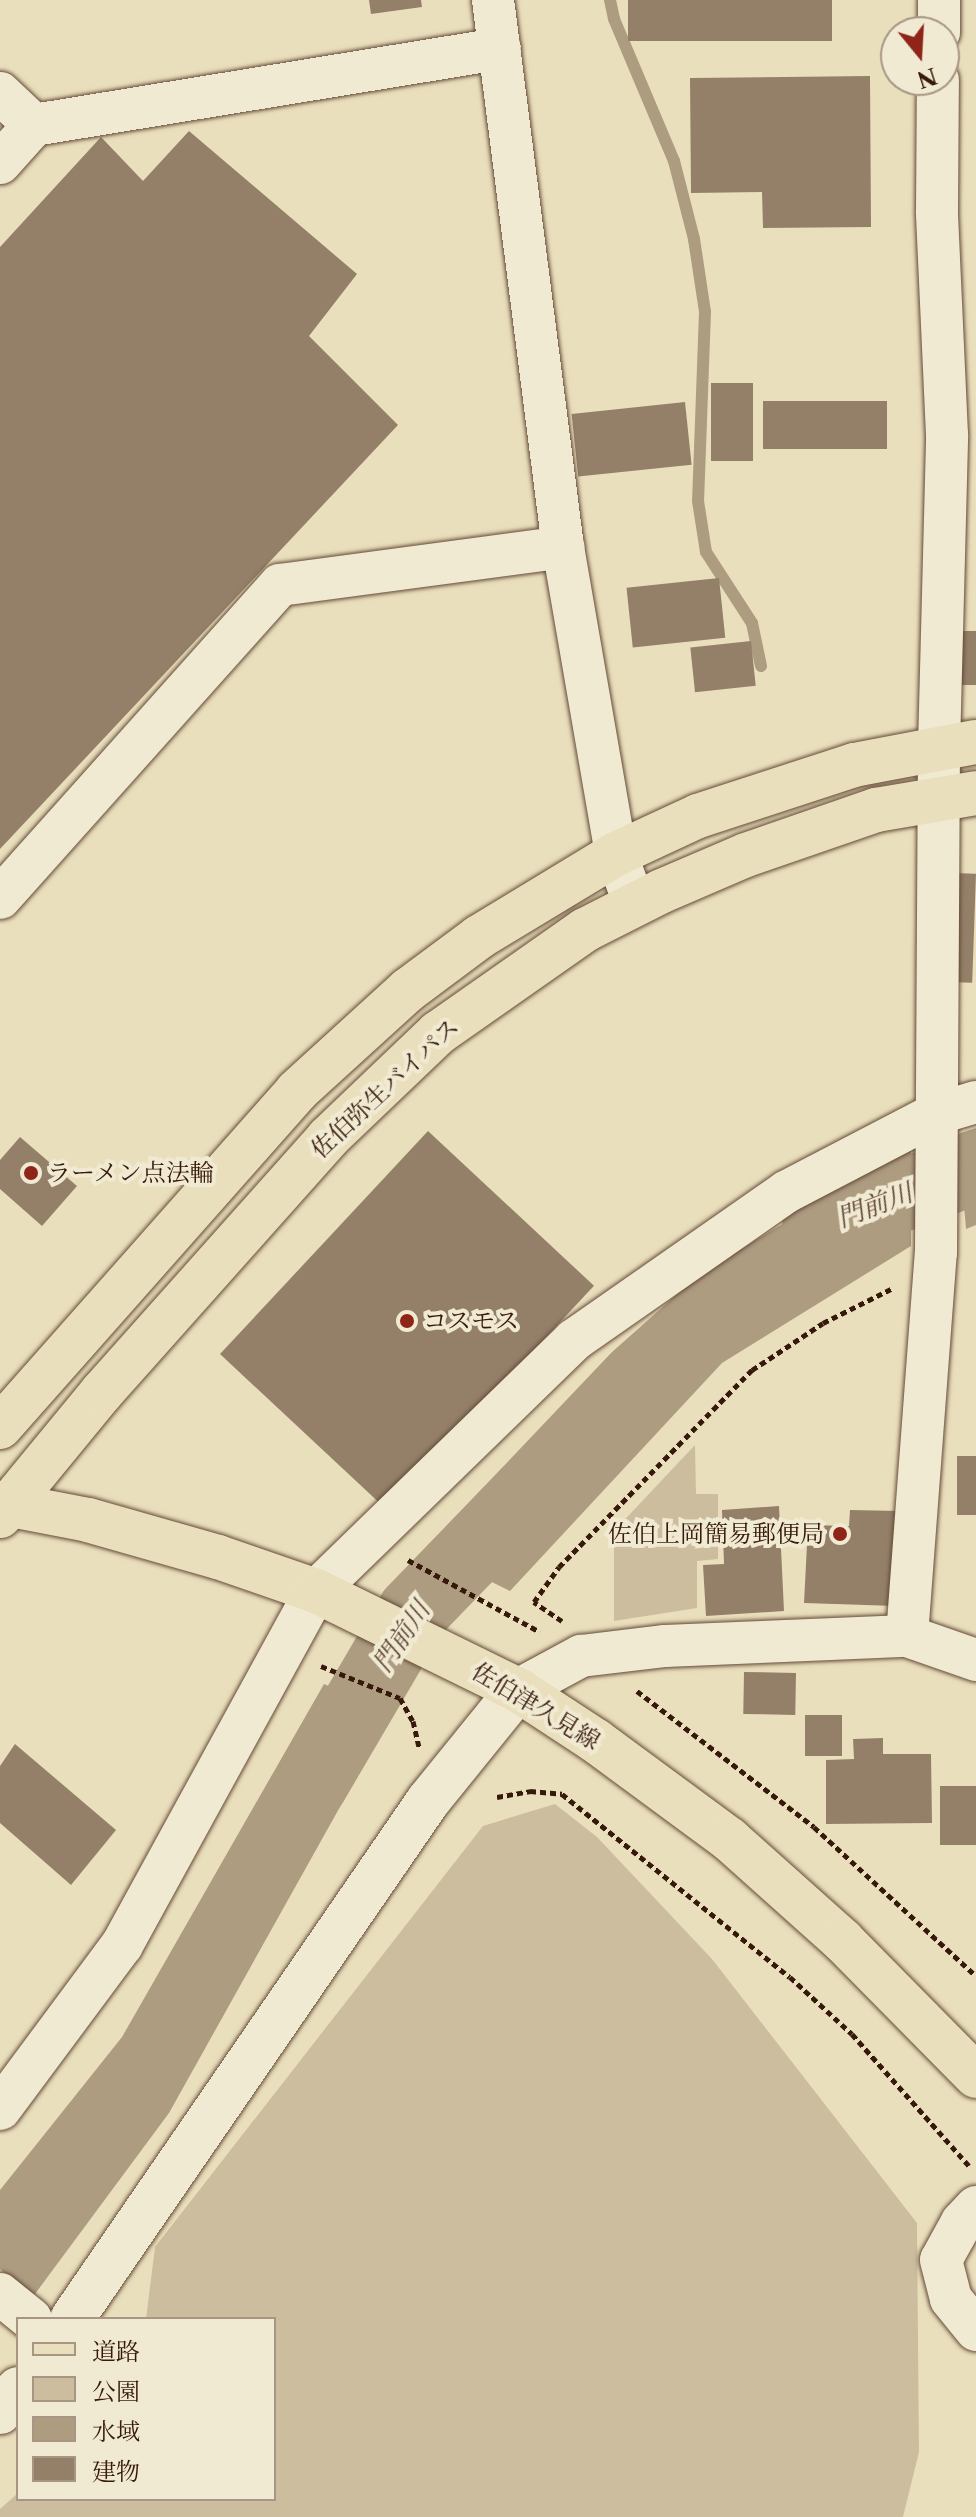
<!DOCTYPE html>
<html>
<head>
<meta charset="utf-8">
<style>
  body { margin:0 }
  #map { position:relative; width:976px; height:2517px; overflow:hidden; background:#eadfbc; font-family:"Libre Caslon Text","Noto Serif JP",serif }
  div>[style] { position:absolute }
  .green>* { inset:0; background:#ccbd9e }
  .water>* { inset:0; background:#ad9c80 }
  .stream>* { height:12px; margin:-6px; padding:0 6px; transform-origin:6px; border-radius:6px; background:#ad9c80 }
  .river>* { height:72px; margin:-36px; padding:0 36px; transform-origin:36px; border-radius:36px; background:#ad9c80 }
  .building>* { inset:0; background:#948068; transform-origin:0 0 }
  .path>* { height:5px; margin-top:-2.5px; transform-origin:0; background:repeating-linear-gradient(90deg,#37190c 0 6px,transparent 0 10px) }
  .roads { filter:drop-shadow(0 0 2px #644a38) drop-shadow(0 0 2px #644a38) }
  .minor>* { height:42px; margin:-21px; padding:0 21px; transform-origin:21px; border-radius:21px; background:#f1ead3 }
  .tertiary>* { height:44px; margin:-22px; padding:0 22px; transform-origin:22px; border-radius:22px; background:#f1ead3 }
  .primary>* { height:44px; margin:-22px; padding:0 22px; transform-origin:22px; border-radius:22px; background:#eadfbc }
  .trunk>* { height:44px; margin:-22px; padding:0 22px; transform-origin:22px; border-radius:22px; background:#eadfbc }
  .dots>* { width:22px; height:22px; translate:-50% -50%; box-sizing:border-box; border:4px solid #f1ead3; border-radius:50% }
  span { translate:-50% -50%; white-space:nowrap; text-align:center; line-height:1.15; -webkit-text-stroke:8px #f1ead3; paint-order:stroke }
  .street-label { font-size:24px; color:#37190c }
  .poi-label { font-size:24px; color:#37190c }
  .left { translate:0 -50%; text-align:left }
  .right { translate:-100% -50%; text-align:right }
  .water-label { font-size:26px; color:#604735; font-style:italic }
  .legend { position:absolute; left:16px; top:2317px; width:260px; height:184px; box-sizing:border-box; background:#f1ead3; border:2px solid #a79683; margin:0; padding:10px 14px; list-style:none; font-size:24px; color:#37190c }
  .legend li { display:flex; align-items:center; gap:16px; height:40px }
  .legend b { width:40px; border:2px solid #a79683 }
  .north { position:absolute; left:880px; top:16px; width:80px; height:80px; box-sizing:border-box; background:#f1ead3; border:2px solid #a79683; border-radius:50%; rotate:162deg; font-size:22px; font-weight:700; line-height:32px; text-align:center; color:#37190c }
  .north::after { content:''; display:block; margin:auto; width:28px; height:36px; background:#8f2418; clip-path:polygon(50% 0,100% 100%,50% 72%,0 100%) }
</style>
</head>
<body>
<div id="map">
  <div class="green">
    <div style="clip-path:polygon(695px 1445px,696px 1494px,718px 1494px,718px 1559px,697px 1561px,697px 1608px,614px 1621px,614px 1531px)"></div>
    <div style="clip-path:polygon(555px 1804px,597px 1837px,712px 1959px,917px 2223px,919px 2452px,903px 2517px,0 2517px,0 2509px,18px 2493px,18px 2499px,274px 2499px,274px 2319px,146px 2319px,155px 2247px,483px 1826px)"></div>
  </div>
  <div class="water">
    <div style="clip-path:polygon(976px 1128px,976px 1225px,966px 1229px,958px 1134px)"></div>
    <div style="clip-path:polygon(911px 1147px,911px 1246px,722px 1363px,510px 1591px,425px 1549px,612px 1352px,701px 1273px)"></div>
    <div style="clip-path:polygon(324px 1684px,378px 1707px,383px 1730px,169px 2113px,32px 2298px,0 2269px,0 2190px,122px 2037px)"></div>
  </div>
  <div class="stream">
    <div style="left:610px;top:0;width:19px;rotate:78deg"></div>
    <div style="left:614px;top:19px;width:154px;rotate:67.1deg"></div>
    <div style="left:674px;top:161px;width:81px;rotate:75.6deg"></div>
    <div style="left:694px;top:239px;width:74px;rotate:81.4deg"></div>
    <div style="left:705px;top:312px;width:189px;rotate:92.1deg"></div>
    <div style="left:698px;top:501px;width:52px;rotate:81.1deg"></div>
    <div style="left:706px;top:552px;width:85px;rotate:57.1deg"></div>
    <div style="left:752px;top:623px;width:44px;rotate:78.2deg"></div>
  </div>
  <div class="river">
    <div style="left:818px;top:1227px;width:169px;rotate:-20.5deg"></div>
    <div style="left:312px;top:1784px;width:199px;rotate:-59.6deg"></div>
    <div style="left:413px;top:1612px;width:163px;rotate:-46deg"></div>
  </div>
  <div class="building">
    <div style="clip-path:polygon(369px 0,421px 0,422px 7px,371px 14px)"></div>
    <div style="left:628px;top:0;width:204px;height:41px"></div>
    <div style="clip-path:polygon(870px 76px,871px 227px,763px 228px,762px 192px,691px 193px,690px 78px)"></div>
    <div style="clip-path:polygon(189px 131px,357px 274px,309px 336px,398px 425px,0 849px,0 247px,101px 137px,143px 181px)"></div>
    <div style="left:711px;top:383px;width:42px;height:78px"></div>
    <div style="left:887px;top:401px;width:48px;height:124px;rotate:90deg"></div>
    <div style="left:685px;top:402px;width:63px;height:114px;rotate:84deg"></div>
    <div style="left:719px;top:578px;width:60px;height:93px;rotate:84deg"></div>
    <div style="left:976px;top:631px;width:54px;height:19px;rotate:90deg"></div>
    <div style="left:751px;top:641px;width:45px;height:61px;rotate:84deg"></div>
    <div style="left:953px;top:873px;width:23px;height:109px;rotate:2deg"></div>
    <div style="left:428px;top:1131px;width:227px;height:305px;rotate:43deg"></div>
    <div style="clip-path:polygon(20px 1137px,77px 1186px,42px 1226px,0 1189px,0 1160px)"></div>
    <div style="left:957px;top:1456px;width:19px;height:59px"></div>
    <div style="clip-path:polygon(779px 1506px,784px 1611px,706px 1616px,703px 1565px,724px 1564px,722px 1510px)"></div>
    <div style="clip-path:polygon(850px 1510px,900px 1511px,896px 1606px,804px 1603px,808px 1525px,849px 1526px)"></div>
    <div style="left:744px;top:1672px;width:52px;height:42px;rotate:1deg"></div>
    <div style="left:805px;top:1715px;width:37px;height:41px"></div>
    <div style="clip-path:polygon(883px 1738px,883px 1754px,931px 1754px,932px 1823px,826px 1824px,826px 1760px,854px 1759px,853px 1739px)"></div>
    <div style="clip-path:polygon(15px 1744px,116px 1830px,71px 1885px,0 1823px,0 1766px)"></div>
    <div style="left:976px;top:1786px;width:59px;height:36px;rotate:90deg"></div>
  </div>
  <div class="path">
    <div style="left:408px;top:1560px;width:150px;rotate:28.6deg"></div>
    <div style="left:562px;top:1621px;width:34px;rotate:-146deg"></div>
    <div style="left:534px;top:1602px;width:43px;rotate:-54.5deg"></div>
    <div style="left:559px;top:1567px;width:276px;rotate:-45.6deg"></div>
    <div style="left:752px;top:1370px;width:85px;rotate:-33.5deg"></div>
    <div style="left:823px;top:1323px;width:76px;rotate:-26.6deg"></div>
    <div style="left:321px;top:1666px;width:85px;rotate:22.1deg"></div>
    <div style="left:400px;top:1698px;width:26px;rotate:61deg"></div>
    <div style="left:413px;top:1721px;width:27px;rotate:77deg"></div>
    <div style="left:637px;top:1691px;width:223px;rotate:37.5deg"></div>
    <div style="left:814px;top:1827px;width:220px;rotate:42.6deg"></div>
    <div style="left:497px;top:1797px;width:34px;rotate:-10deg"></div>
    <div style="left:530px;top:1791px;width:32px;rotate:5deg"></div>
    <div style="left:562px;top:1794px;width:292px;rotate:38.8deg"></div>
    <div style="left:790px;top:1977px;width:84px;rotate:42.6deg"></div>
    <div style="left:852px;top:2034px;width:176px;rotate:48.4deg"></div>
  </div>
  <div class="roads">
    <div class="minor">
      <div style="left:493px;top:0;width:551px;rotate:82.71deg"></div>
      <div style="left:563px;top:547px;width:312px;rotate:80.2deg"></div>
      <div style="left:616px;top:854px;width:54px;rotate:69.6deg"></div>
      <div style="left:939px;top:32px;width:32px;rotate:-90deg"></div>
      <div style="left:0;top:93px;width:47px;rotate:43.3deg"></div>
      <div style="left:0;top:163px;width:51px;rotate:-48.2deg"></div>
      <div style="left:34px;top:125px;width:472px;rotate:-9.3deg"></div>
      <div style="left:0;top:898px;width:420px;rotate:-48.2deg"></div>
      <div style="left:280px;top:585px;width:286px;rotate:-7.6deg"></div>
      <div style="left:907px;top:1636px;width:384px;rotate:-85.7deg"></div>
      <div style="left:936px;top:1253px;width:506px;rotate:-89.66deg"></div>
      <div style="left:939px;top:747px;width:312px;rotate:-88.5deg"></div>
      <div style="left:947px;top:435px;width:224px;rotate:-92.6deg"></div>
      <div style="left:937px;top:211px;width:131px;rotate:-89.6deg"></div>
      <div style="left:518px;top:1690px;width:72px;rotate:-28.4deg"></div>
      <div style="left:581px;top:1656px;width:85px;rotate:-6.8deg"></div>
      <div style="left:665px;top:1646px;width:242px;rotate:-2.4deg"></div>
      <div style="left:907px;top:1636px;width:73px;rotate:19.2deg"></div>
      <div style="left:0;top:2109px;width:204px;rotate:-53.4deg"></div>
      <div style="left:122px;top:1945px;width:404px;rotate:-61.3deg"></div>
      <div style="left:316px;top:1591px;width:360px;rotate:-44.2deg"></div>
      <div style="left:574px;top:1340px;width:259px;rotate:-34.9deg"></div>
      <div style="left:786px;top:1192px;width:169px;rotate:-27.5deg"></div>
      <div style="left:936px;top:1114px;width:42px;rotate:-16.7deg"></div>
      <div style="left:976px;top:2207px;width:21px;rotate:133deg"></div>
      <div style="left:962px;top:2222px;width:43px;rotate:118.9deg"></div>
      <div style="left:941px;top:2260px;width:40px;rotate:75.6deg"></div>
      <div style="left:951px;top:2299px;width:40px;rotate:51deg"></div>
      <div style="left:0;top:2294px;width:40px;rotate:39deg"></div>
    </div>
    <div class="tertiary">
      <div style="left:72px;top:2319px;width:629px;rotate:-55.5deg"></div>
      <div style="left:428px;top:1801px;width:143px;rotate:-51deg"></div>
      <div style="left:0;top:2412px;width:29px;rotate:-52deg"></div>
    </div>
    <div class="primary">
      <div style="left:0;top:1503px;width:90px;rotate:10.9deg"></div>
      <div style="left:88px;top:1520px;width:135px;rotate:15.9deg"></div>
      <div style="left:218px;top:1557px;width:104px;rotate:19.1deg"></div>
      <div style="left:316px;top:1591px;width:225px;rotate:26.1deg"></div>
      <div style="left:518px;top:1690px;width:93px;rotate:33.2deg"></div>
      <div style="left:596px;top:1741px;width:165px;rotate:36.4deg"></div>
      <div style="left:729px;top:1839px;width:152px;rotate:41.8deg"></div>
      <div style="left:842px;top:1940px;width:191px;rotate:45.4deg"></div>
    </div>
    <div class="trunk">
      <div style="left:0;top:1427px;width:448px;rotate:-48.5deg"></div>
      <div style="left:297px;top:1091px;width:150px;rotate:-42.3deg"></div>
      <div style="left:408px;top:990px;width:89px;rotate:-36.7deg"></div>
      <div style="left:479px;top:937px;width:160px;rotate:-31.2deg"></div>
      <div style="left:616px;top:854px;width:90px;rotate:-24.9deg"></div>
      <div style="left:698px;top:816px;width:164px;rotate:-18.1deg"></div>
      <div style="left:854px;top:765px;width:124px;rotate:-10.7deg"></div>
      <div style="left:0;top:1516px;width:161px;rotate:-50.6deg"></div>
      <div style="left:102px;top:1392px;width:340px;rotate:-48.3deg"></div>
      <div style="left:328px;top:1138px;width:152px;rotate:-43.7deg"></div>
      <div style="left:438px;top:1033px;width:179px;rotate:-35deg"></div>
      <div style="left:585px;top:930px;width:86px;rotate:-26.9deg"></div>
      <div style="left:662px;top:891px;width:91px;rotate:-23.2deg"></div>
      <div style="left:746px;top:855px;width:138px;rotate:-19.1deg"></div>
      <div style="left:876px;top:810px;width:101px;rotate:-9.6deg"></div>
    </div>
  </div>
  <div class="dots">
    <div style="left:31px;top:1173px;background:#8f2418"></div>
    <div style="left:407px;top:1321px;background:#8f2418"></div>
    <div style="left:840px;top:1534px;background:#8f2418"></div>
  </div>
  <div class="street-label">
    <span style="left:385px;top:1088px;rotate:-43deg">佐伯弥生バイパス</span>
    <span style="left:536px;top:1706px;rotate:31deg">佐伯津久見線</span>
  </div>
  <div class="poi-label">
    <span class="left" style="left:47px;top:1173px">ラーメン点法輪</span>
    <span class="left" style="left:423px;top:1321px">コスモス</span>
    <span class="right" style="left:824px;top:1534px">佐伯上岡簡易郵便局</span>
  </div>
  <div class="water-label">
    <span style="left:875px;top:1206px;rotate:-21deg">門前川</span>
    <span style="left:402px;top:1637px;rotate:-56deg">門前川</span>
  </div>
  <ul class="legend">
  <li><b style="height:10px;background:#eadfbc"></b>道路</li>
  <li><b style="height:22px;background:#ccbd9e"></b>公園</li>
  <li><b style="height:22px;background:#ad9c80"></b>水域</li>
  <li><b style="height:22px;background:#948068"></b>建物</li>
  </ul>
  <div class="north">N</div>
</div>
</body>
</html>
